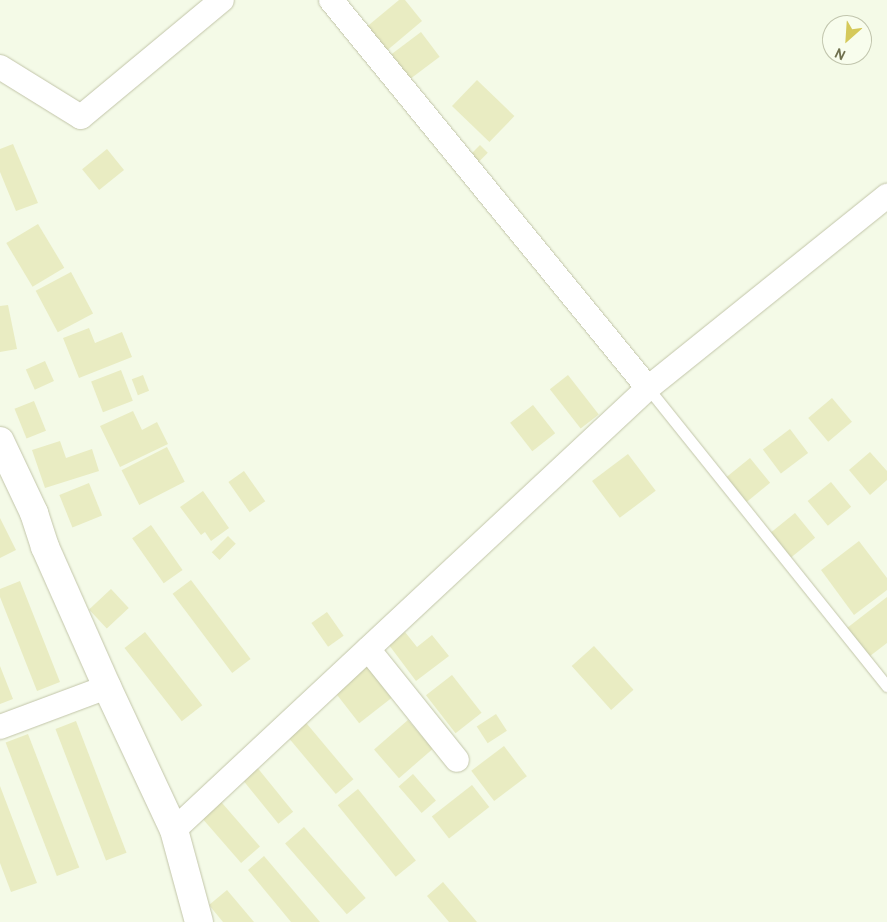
<!DOCTYPE html>
<html>
<head>
<meta charset="utf-8">
<style>
  body { margin:0 }
  #map { position:relative; width:887px; height:922px; overflow:hidden; background:#f4fae7; font-family:Overpass,sans-serif }
  div>[style] { position:absolute }
  .building>* { inset:0; background:#e9ecc2; transform-origin:0 0 }
  .roads { filter:drop-shadow(0 0 1px #c2c5a9) drop-shadow(0 0 1px #c2c5a9) }
  .lane>* { height:11px; margin:-5.5px; padding:0 5.5px; transform-origin:5.5px; border-radius:5.5px; background:#fff }
  .street>* { height:24px; margin:-12px; padding:0 12px; transform-origin:12px; border-radius:12px; background:#fff }
  .secondary>* { height:28px; margin:-14px; padding:0 14px; transform-origin:14px; border-radius:14px; background:#fff }
  span { translate:-50% -50%; white-space:nowrap; text-align:center; line-height:1.15; -webkit-text-stroke:4px #f8fded; paint-order:stroke }
  .north { position:absolute; left:822px; top:15px; width:50px; height:50px; box-sizing:border-box; background:#f8fded; border:1px solid #c1c5ad; border-radius:50%; rotate:206deg; font-size:14px; font-weight:700; line-height:20px; text-align:center; color:#6f704e }
  .north::after { content:''; display:block; margin:auto; width:18px; height:22px; background:#d5c95a; clip-path:polygon(50% 0,100% 100%,50% 72%,0 100%) }
</style>
</head>
<body>
<div id="map">
  <div class="building">
    <div style="clip-path:polygon(399px 0,405px 0,422px 21px,384px 53px,364px 29px)"></div>
    <div style="left:421px;top:32px;width:31px;height:37px;rotate:53deg"></div>
    <div style="left:477px;top:80px;width:52px;height:36px;rotate:44deg"></div>
    <div style="clip-path:polygon(13px 144px,38px 203px,16px 211px,0 172px,0 149px)"></div>
    <div style="left:480px;top:145px;width:11px;height:20px;rotate:45deg"></div>
    <div style="left:107px;top:149px;width:27px;height:32px;rotate:51deg"></div>
    <div style="left:38px;top:224px;width:51px;height:37px;rotate:59deg"></div>
    <div style="left:71px;top:272px;width:47px;height:40px;rotate:62deg"></div>
    <div style="clip-path:polygon(8px 305px,17px 349px,0 352px,0 306px)"></div>
    <div style="clip-path:polygon(89px 328px,95px 343px,122px 332px,132px 357px,79px 378px,63px 338px)"></div>
    <div style="left:45px;top:361px;width:22px;height:21px;rotate:66deg"></div>
    <div style="left:121px;top:370px;width:33px;height:32px;rotate:69deg"></div>
    <div style="left:143px;top:375px;width:17px;height:12px;rotate:69deg"></div>
    <div style="left:568px;top:375px;width:50px;height:23px;rotate:52deg"></div>
    <div style="left:832px;top:398px;width:31px;height:31px;rotate:50deg"></div>
    <div style="left:34px;top:401px;width:32px;height:21px;rotate:68deg"></div>
    <div style="left:533px;top:405px;width:36px;height:29px;rotate:52deg"></div>
    <div style="clip-path:polygon(133px 411px,142px 430px,157px 422px,168px 444px,120px 467px,100px 426px)"></div>
    <div style="left:790px;top:429px;width:30px;height:34px;rotate:53deg"></div>
    <div style="clip-path:polygon(60px 441px,66px 458px,92px 449px,99px 471px,45px 488px,32px 450px)"></div>
    <div style="left:167px;top:447px;width:39px;height:51px;rotate:63deg"></div>
    <div style="clip-path:polygon(870px 452px,887px 471px,887px 480px,870px 495px,849px 470px)"></div>
    <div style="left:628px;top:454px;width:46px;height:45px;rotate:53deg"></div>
    <div style="left:750px;top:458px;width:32px;height:31px;rotate:51deg"></div>
    <div style="left:244px;top:471px;width:37px;height:19px;rotate:55deg"></div>
    <div style="left:831px;top:482px;width:32px;height:30px;rotate:51deg"></div>
    <div style="left:89px;top:483px;width:35px;height:32px;rotate:68deg"></div>
    <div style="clip-path:polygon(203px 491px,229px 528px,211px 541px,205px 532px,201px 535px,180px 507px)"></div>
    <div style="left:795px;top:513px;width:32px;height:31px;rotate:51deg"></div>
    <div style="clip-path:polygon(0 518px,16px 550px,0 558px)"></div>
    <div style="left:151px;top:525px;width:55px;height:23px;rotate:55deg"></div>
    <div style="left:228px;top:536px;width:11px;height:23px;rotate:45deg"></div>
    <div style="clip-path:polygon(859px 541px,887px 578px,887px 590px,854px 615px,821px 570px)"></div>
    <div style="left:191px;top:580px;width:99px;height:23px;rotate:53deg"></div>
    <div style="clip-path:polygon(20px 581px,60px 682px,37px 691px,0 597px,0 589px)"></div>
    <div style="left:111px;top:589px;width:26px;height:30px;rotate:47deg"></div>
    <div style="clip-path:polygon(887px 597px,887px 643px,870px 656px,847px 628px)"></div>
    <div style="left:327px;top:612px;width:29px;height:19px;rotate:55deg"></div>
    <div style="left:145px;top:632px;width:93px;height:26px;rotate:52deg"></div>
    <div style="clip-path:polygon(405px 632px,417px 647px,432px 635px,449px 656px,416px 681px,389px 645px)"></div>
    <div style="left:594px;top:646px;width:59px;height:30px;rotate:48deg"></div>
    <div style="left:365px;top:664px;width:43px;height:41px;rotate:52deg"></div>
    <div style="clip-path:polygon(0 666px,13px 699px,0 704px)"></div>
    <div style="left:452px;top:675px;width:48px;height:33px;rotate:52deg"></div>
    <div style="left:496px;top:714px;width:20px;height:23px;rotate:57deg"></div>
    <div style="left:302px;top:718px;width:80px;height:23px;rotate:50deg"></div>
    <div style="left:408px;top:720px;width:38px;height:45px;rotate:49deg"></div>
    <div style="left:76px;top:721px;width:141px;height:22px;rotate:69deg"></div>
    <div style="left:28px;top:734px;width:143px;height:24px;rotate:69deg"></div>
    <div style="left:504px;top:746px;width:38px;height:41px;rotate:53deg"></div>
    <div style="left:256px;top:766px;width:59px;height:19px;rotate:51deg"></div>
    <div style="left:413px;top:774px;width:35px;height:19px;rotate:49deg"></div>
    <div style="left:472px;top:785px;width:28px;height:51px;rotate:52deg"></div>
    <div style="clip-path:polygon(0 786px,37px 883px,11px 892px,0 863px)"></div>
    <div style="left:358px;top:789px;width:92px;height:26px;rotate:51deg"></div>
    <div style="left:216px;top:796px;width:67px;height:25px;rotate:49deg"></div>
    <div style="left:304px;top:827px;width:94px;height:25px;rotate:49deg"></div>
    <div style="clip-path:polygon(264px 856px,320px 922px,291px 922px,248px 870px)"></div>
    <div style="clip-path:polygon(443px 882px,477px 922px,449px 922px,427px 896px)"></div>
    <div style="clip-path:polygon(227px 890px,254px 922px,223px 922px,209px 905px)"></div>
  </div>
  <div class="roads">
    <div class="lane">
      <div style="left:648px;top:388px;width:382px;rotate:51.3deg"></div>
    </div>
    <div class="street">
      <div style="left:331px;top:0;width:501px;rotate:50.75deg"></div>
      <div style="left:0;top:67px;width:95px;rotate:31.7deg"></div>
      <div style="left:81px;top:117px;width:183px;rotate:-39.7deg"></div>
      <div style="left:368px;top:649px;width:142px;rotate:51.3deg"></div>
      <div style="left:0;top:727px;width:114px;rotate:-20.5deg"></div>
      <div style="left:174px;top:830px;width:648px;rotate:-43deg"></div>
      <div style="left:648px;top:388px;width:307px;rotate:-38.8deg"></div>
    </div>
    <div class="secondary">
      <div style="left:0;top:441px;width:80px;rotate:64.7deg"></div>
      <div style="left:34px;top:513px;width:36px;rotate:72deg"></div>
      <div style="left:45px;top:547px;width:153px;rotate:66.1deg"></div>
      <div style="left:107px;top:687px;width:158px;rotate:64.9deg"></div>
      <div style="left:174px;top:830px;width:95px;rotate:74.8deg"></div>
    </div>
  </div>
  <div class="north">N</div>
</div>
</body>
</html>
